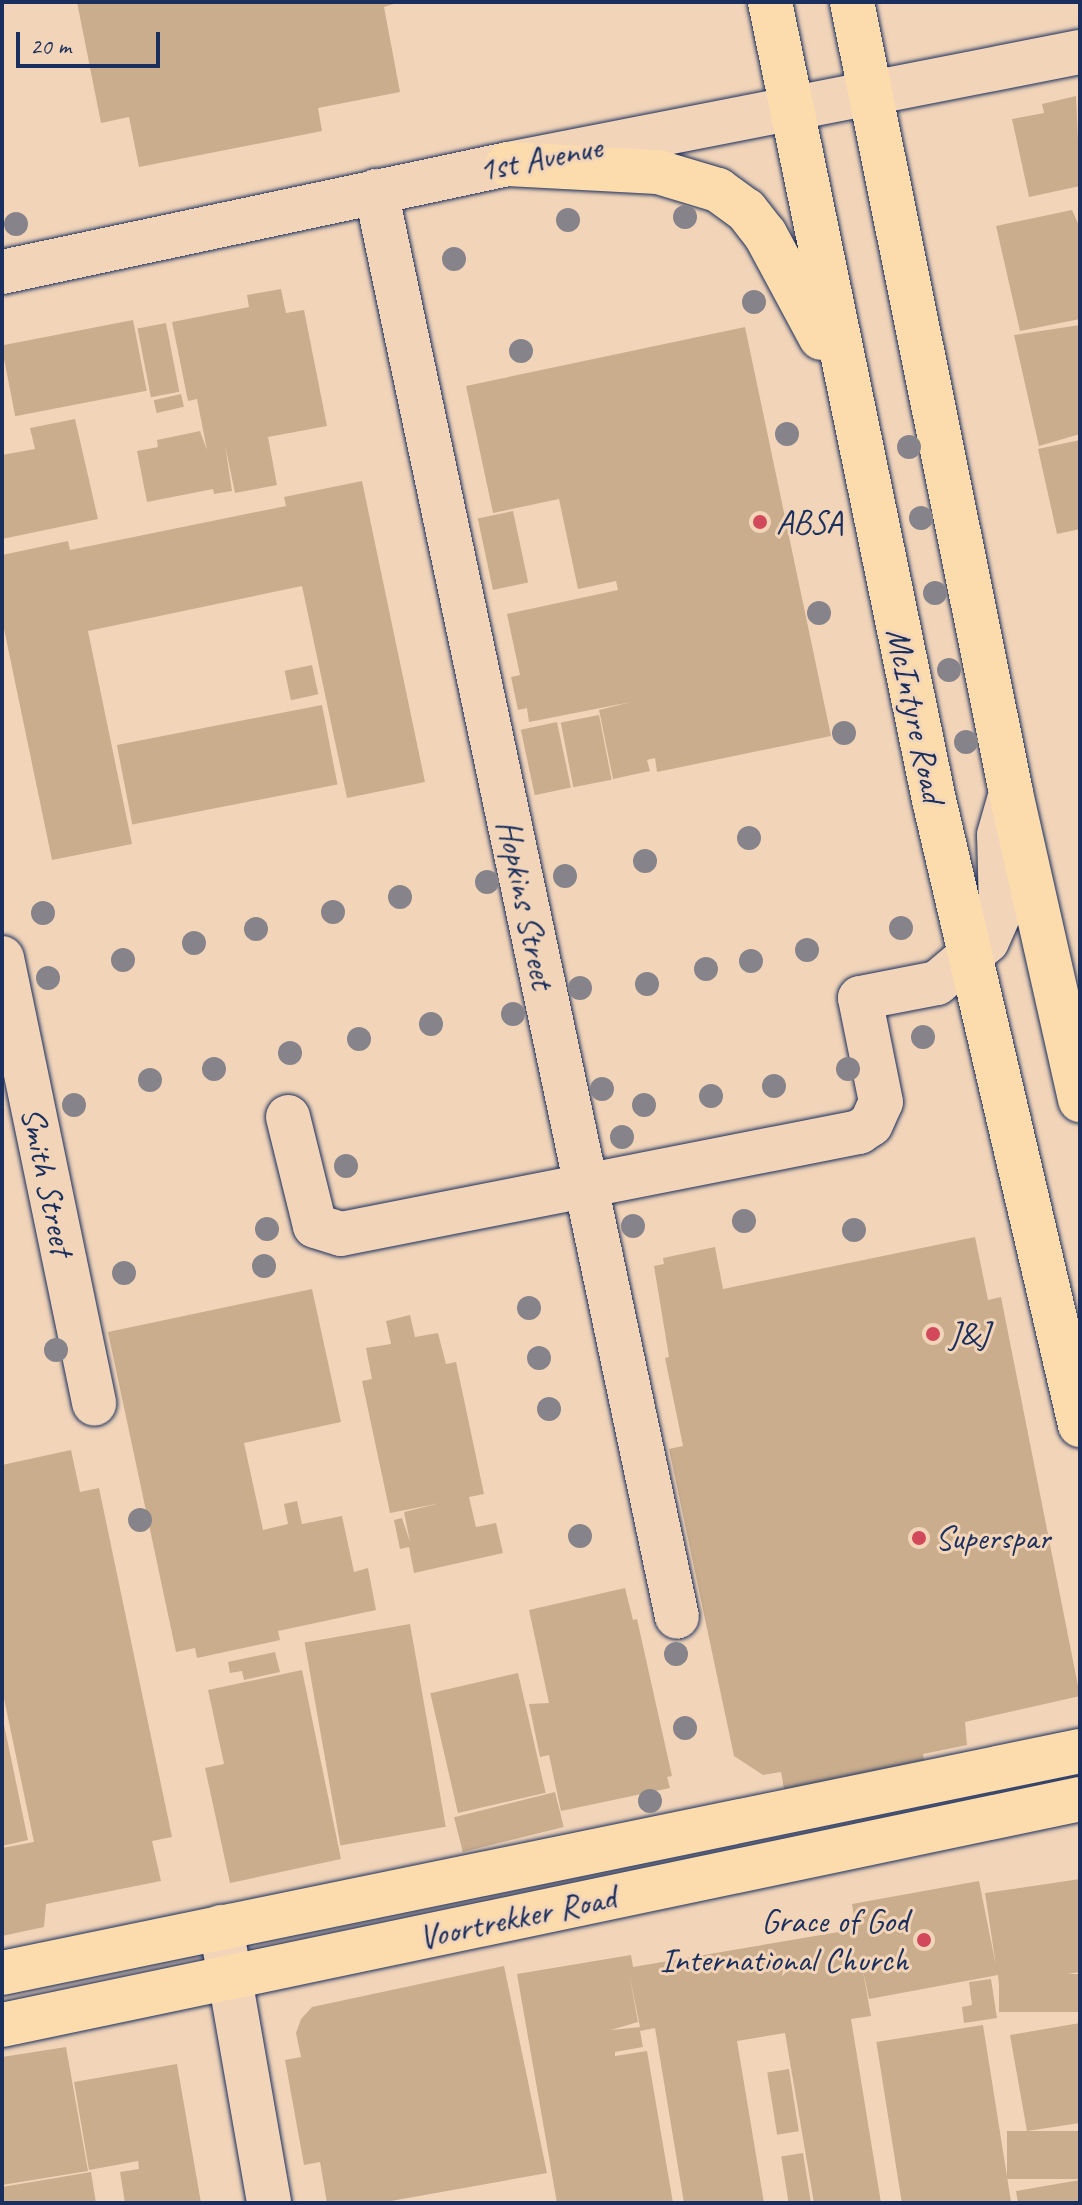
<!DOCTYPE html>
<html>
<head>
<meta charset="utf-8">
<style>
  body { margin:0 }
  #map { position:relative; width:1082px; height:2205px; overflow:hidden; background:#f2d5b9; font-family:Caveat,sans-serif }
  div>[style] { position:absolute }
  .building>* { inset:0; background:#c9ad8d; transform-origin:0 0 }
  .roads { filter:drop-shadow(0 0 2px #1b2f5e) drop-shadow(0 0 2px #1b2f5e) }
  .minor>* { height:44px; margin:-22px; padding:0 22px; transform-origin:22px; border-radius:22px; background:#f2d5b9 }
  .major>* { height:44px; margin:-22px; padding:0 22px; transform-origin:22px; border-radius:22px; background:#fcdcac }
  .trees>* { width:24px; height:24px; margin:-12px; border-radius:50%; background:#86848a }
  .dots>* { width:22px; height:22px; translate:-50% -50%; box-sizing:border-box; border:4px solid #f2d5b9; border-radius:50% }
  span { translate:-50% -50%; white-space:nowrap; text-align:center; line-height:1.15; -webkit-text-stroke:6px #f2d5b9; paint-order:stroke }
  .street-label { font-size:34px; color:#1b2f5e }
  .poi-label { font-size:34px; color:#1b2f5e }
  .left { translate:0 -50%; text-align:left }
  .right { translate:-100% -50%; text-align:right }
  .frame { position:absolute; inset:0; border:4px solid #1b2f5e; pointer-events:none }
  .scale { position:absolute; left:16px; top:32px; width:144px; height:36px; box-sizing:border-box; border:4px solid #1b2f5e; border-top:0; padding-left:10px; font-size:24px; line-height:28px; white-space:nowrap; color:#1b2f5e; -webkit-text-stroke:6px #f2d5b9; paint-order:stroke }
</style>
</head>
<body>
<div id="map">
  <div class="building">
    <div style="clip-path:polygon(77px 2px,400px 2px,384px 7px,400px 92px,318px 108px,322px 131px,139px 167px,129px 117px,101px 123px)"></div>
    <div style="clip-path:polygon(1076px 96px,1080px 186px,1029px 197px,1012px 119px,1044px 113px,1042px 104px)"></div>
    <div style="clip-path:polygon(1072px 210px,1080px 228px,1080px 319px,1020px 331px,996px 226px)"></div>
    <div style="clip-path:polygon(281px 289px,286px 313px,304px 310px,327px 426px,268px 437px,277px 485px,235px 493px,225px 445px,232px 491px,214px 494px,213px 489px,147px 502px,137px 451px,158px 447px,157px 440px,200px 431px,207px 450px,197px 399px,188px 401px,172px 322px,249px 307px,247px 295px)"></div>
    <div style="left:133px;top:320px;width:72px;height:134px;rotate:79deg"></div>
    <div style="left:166px;top:323px;width:70px;height:29px;rotate:79deg"></div>
    <div style="clip-path:polygon(1080px 325px,1080px 434px,1039px 446px,1014px 335px)"></div>
    <div style="clip-path:polygon(745px 327px,831px 736px,657px 772px,655px 758px,647px 760px,650px 771px,613px 779px,599px 710px,631px 702px,529px 722px,527px 708px,518px 710px,511px 677px,520px 675px,507px 614px,618px 590px,616px 581px,578px 589px,559px 499px,493px 513px,466px 386px)"></div>
    <div style="left:181px;top:394px;width:13px;height:28px;rotate:77deg"></div>
    <div style="clip-path:polygon(75px 419px,98px 519px,2px 539px,2px 455px,35px 449px,30px 428px)"></div>
    <div style="clip-path:polygon(1080px 440px,1080px 529px,1057px 534px,1038px 449px)"></div>
    <div style="clip-path:polygon(362px 481px,425px 782px,347px 798px,302px 586px,88px 631px,132px 844px,52px 860px,2px 619px,2px 555px,68px 541px,70px 550px,286px 506px,284px 497px)"></div>
    <div style="left:513px;top:511px;width:73px;height:36px;rotate:78deg"></div>
    <div style="left:312px;top:665px;width:30px;height:28px;rotate:78deg"></div>
    <div style="left:322px;top:705px;width:81px;height:209px;rotate:79deg"></div>
    <div style="left:599px;top:715px;width:66px;height:39px;rotate:79deg"></div>
    <div style="left:557px;top:722px;width:67px;height:37px;rotate:78deg"></div>
    <div style="clip-path:polygon(975px 1237px,988px 1300px,1001px 1297px,1080px 1696px,965px 1722px,967px 1745px,923px 1754px,924px 1760px,784px 1789px,781px 1772px,763px 1775px,734px 1756px,669px 1449px,683px 1446px,665px 1358px,669px 1357px,654px 1266px,664px 1264px,663px 1258px,715px 1247px,723px 1289px)"></div>
    <div style="clip-path:polygon(312px 1289px,341px 1422px,244px 1443px,263px 1530px,288px 1524px,284px 1504px,297px 1501px,302px 1524px,342px 1516px,354px 1572px,368px 1568px,376px 1610px,278px 1631px,280px 1640px,197px 1658px,195px 1648px,176px 1652px,108px 1332px)"></div>
    <div style="clip-path:polygon(410px 1315px,415px 1337px,438px 1333px,446px 1364px,456px 1362px,484px 1494px,469px 1497px,476px 1527px,496px 1523px,503px 1553px,414px 1573px,409px 1547px,400px 1549px,394px 1520px,402px 1518px,410px 1542px,404px 1512px,441px 1503px,390px 1513px,362px 1381px,372px 1379px,366px 1348px,391px 1344px,386px 1321px)"></div>
    <div style="clip-path:polygon(71px 1450px,80px 1492px,99px 1488px,172px 1837px,152px 1841px,161px 1881px,46px 1904px,44px 1927px,2px 1936px,2px 1848px,34px 1842px,2px 1689px,2px 1465px)"></div>
    <div style="clip-path:polygon(625px 1588px,633px 1620px,637px 1619px,672px 1776px,667px 1777px,670px 1788px,561px 1811px,549px 1755px,540px 1757px,529px 1704px,549px 1703px,529px 1610px)"></div>
    <div style="left:410px;top:1624px;width:206px;height:107px;rotate:80deg"></div>
    <div style="clip-path:polygon(275px 1652px,280px 1672px,244px 1680px,242px 1671px,230px 1673px,228px 1662px)"></div>
    <div style="clip-path:polygon(302px 1670px,341px 1859px,230px 1883px,205px 1768px,224px 1764px,208px 1690px)"></div>
    <div style="left:518px;top:1673px;width:123px;height:90px;rotate:77deg"></div>
    <div style="clip-path:polygon(2px 1715px,28px 1840px,2px 1846px)"></div>
    <div style="left:555px;top:1792px;width:36px;height:104px;rotate:76deg"></div>
    <div style="clip-path:polygon(evenodd,1080px 1879px,1080px 1972px,999px 1985px,998px 1975px,869px 1999px,862px 1966px,871px 2016px,851px 2019px,881px 2203px,814px 2203px,785px 2033px,737px 2041px,764px 2203px,684px 2203px,655px 2028px,640px 2031px,643px 2047px,615px 2052px,615px 2056px,647px 2051px,673px 2203px,557px 2203px,517px 1974px,631px 1955px,633px 1967px,856px 1929px,852px 1904px,979px 1881px,996px 1966px,985px 1893px,1080px 1879px,629px 1973px,640px 2027px,611px 2030px,638px 2022px,629px 1973px)"></div>
    <div style="clip-path:polygon(504px 1966px,547px 2173px,380px 2203px,327px 2203px,320px 2162px,304px 2165px,285px 2060px,301px 2057px,296px 2033px,301px 2019px,312px 2007px)"></div>
    <div style="left:1080px;top:1974px;width:38px;height:81px;rotate:90deg"></div>
    <div style="clip-path:polygon(991px 1979px,997px 2018px,964px 2023px,962px 2007px,972px 2005px,969px 1982px)"></div>
    <div style="clip-path:polygon(1080px 2023px,1080px 2123px,1027px 2131px,1010px 2035px)"></div>
    <div style="left:983px;top:2025px;width:180px;height:108px;rotate:81deg"></div>
    <div style="clip-path:polygon(66px 2047px,88px 2171px,2px 2185px,2px 2057px)"></div>
    <div style="clip-path:polygon(177px 2064px,201px 2203px,125px 2203px,120px 2172px,139px 2169px,138px 2161px,89px 2170px,74px 2082px)"></div>
    <div style="left:789px;top:2069px;width:63px;height:22px;rotate:81deg"></div>
    <div style="left:1080px;top:2131px;width:48px;height:73px;rotate:90deg"></div>
    <div style="left:803px;top:2153px;width:51px;height:22px;rotate:81deg"></div>
    <div style="clip-path:polygon(91px 2172px,96px 2203px,4px 2203px,2px 2187px)"></div>
    <div style="clip-path:polygon(1080px 2180px,1080px 2203px,1018px 2203px,1016px 2191px)"></div>
  </div>
  <div class="roads">
    <div class="minor">
      <div style="left:376px;top:191px;width:1457px;rotate:78.08deg"></div>
      <div style="left:2px;top:272px;width:517px;rotate:-12.05deg"></div>
      <div style="left:508px;top:164px;width:583px;rotate:-11.08deg"></div>
      <div style="left:2px;top:958px;width:455px;rotate:78.3deg"></div>
      <div style="left:288px;top:1117px;width:112px;rotate:76.1deg"></div>
      <div style="left:315px;top:1226px;width:27px;rotate:17deg"></div>
      <div style="left:341px;top:1234px;width:528px;rotate:-11.14deg"></div>
      <div style="left:859px;top:1132px;width:14px;rotate:-34deg"></div>
      <div style="left:871px;top:1124px;width:24px;rotate:-66deg"></div>
      <div style="left:881px;top:1102px;width:106px;rotate:-101.4deg"></div>
      <div style="left:860px;top:998px;width:78px;rotate:-11deg"></div>
      <div style="left:937px;top:983px;width:65px;rotate:-40deg"></div>
      <div style="left:987px;top:941px;width:35px;rotate:-66deg"></div>
      <div style="left:1001px;top:909px;width:74px;rotate:-91.5deg"></div>
      <div style="left:999px;top:835px;width:44px;rotate:-74.1deg"></div>
      <div style="left:221px;top:1927px;width:280px;rotate:80.1deg"></div>
    </div>
    <div class="major">
      <div style="left:770px;top:2px;width:815px;rotate:78.39deg"></div>
      <div style="left:934px;top:800px;width:642px;rotate:76.85deg"></div>
      <div style="left:852px;top:2px;width:807px;rotate:78.63deg"></div>
      <div style="left:1011px;top:793px;width:315px;rotate:77.3deg"></div>
      <div style="left:508px;top:164px;width:150px;rotate:3.1deg"></div>
      <div style="left:658px;top:172px;width:63px;rotate:16.7deg"></div>
      <div style="left:718px;top:190px;width:34px;rotate:36deg"></div>
      <div style="left:746px;top:210px;width:31px;rotate:52deg"></div>
      <div style="left:765px;top:234px;width:118px;rotate:61.7deg"></div>
      <div style="left:2px;top:1973px;width:1101px;rotate:-11.64deg"></div>
      <div style="left:2px;top:2025px;width:1101px;rotate:-11.84deg"></div>
    </div>
  </div>
  <div class="trees">
    <div style="left:685px;top:217px"></div>
    <div style="left:568px;top:220px"></div>
    <div style="left:16px;top:224px"></div>
    <div style="left:454px;top:259px"></div>
    <div style="left:754px;top:302px"></div>
    <div style="left:521px;top:351px"></div>
    <div style="left:787px;top:434px"></div>
    <div style="left:909px;top:447px"></div>
    <div style="left:921px;top:518px"></div>
    <div style="left:935px;top:593px"></div>
    <div style="left:819px;top:613px"></div>
    <div style="left:949px;top:670px"></div>
    <div style="left:844px;top:733px"></div>
    <div style="left:966px;top:742px"></div>
    <div style="left:749px;top:838px"></div>
    <div style="left:645px;top:861px"></div>
    <div style="left:565px;top:876px"></div>
    <div style="left:487px;top:882px"></div>
    <div style="left:400px;top:897px"></div>
    <div style="left:333px;top:912px"></div>
    <div style="left:43px;top:913px"></div>
    <div style="left:901px;top:928px"></div>
    <div style="left:256px;top:929px"></div>
    <div style="left:194px;top:943px"></div>
    <div style="left:807px;top:950px"></div>
    <div style="left:123px;top:960px"></div>
    <div style="left:751px;top:961px"></div>
    <div style="left:706px;top:969px"></div>
    <div style="left:48px;top:978px"></div>
    <div style="left:647px;top:984px"></div>
    <div style="left:580px;top:988px"></div>
    <div style="left:513px;top:1014px"></div>
    <div style="left:431px;top:1024px"></div>
    <div style="left:923px;top:1037px"></div>
    <div style="left:359px;top:1039px"></div>
    <div style="left:290px;top:1053px"></div>
    <div style="left:214px;top:1069px"></div>
    <div style="left:848px;top:1069px"></div>
    <div style="left:150px;top:1080px"></div>
    <div style="left:774px;top:1086px"></div>
    <div style="left:602px;top:1089px"></div>
    <div style="left:711px;top:1096px"></div>
    <div style="left:74px;top:1105px"></div>
    <div style="left:644px;top:1105px"></div>
    <div style="left:622px;top:1137px"></div>
    <div style="left:346px;top:1166px"></div>
    <div style="left:744px;top:1221px"></div>
    <div style="left:633px;top:1226px"></div>
    <div style="left:267px;top:1229px"></div>
    <div style="left:854px;top:1230px"></div>
    <div style="left:264px;top:1266px"></div>
    <div style="left:124px;top:1273px"></div>
    <div style="left:529px;top:1308px"></div>
    <div style="left:56px;top:1350px"></div>
    <div style="left:539px;top:1358px"></div>
    <div style="left:549px;top:1409px"></div>
    <div style="left:140px;top:1520px"></div>
    <div style="left:580px;top:1536px"></div>
    <div style="left:676px;top:1654px"></div>
    <div style="left:685px;top:1728px"></div>
    <div style="left:650px;top:1801px"></div>
  </div>
  <div class="dots">
    <div style="left:760px;top:522px;background:#d1495b"></div>
    <div style="left:933px;top:1334px;background:#d1495b"></div>
    <div style="left:919px;top:1538px;background:#d1495b"></div>
    <div style="left:924px;top:1940px;background:#d1495b"></div>
  </div>
  <div class="street-label">
    <span style="left:540px;top:158px;rotate:-11deg">1st Avenue</span>
    <span style="left:916px;top:715px;rotate:78deg">McIntyre Road</span>
    <span style="left:526px;top:904px;rotate:78deg">Hopkins Street</span>
    <span style="left:48px;top:1181px;rotate:78deg">Smith Street</span>
    <span style="left:517px;top:1917px;rotate:-12deg">Voortrekker Road</span>
  </div>
  <div class="poi-label">
    <span class="left" style="left:776px;top:522px">ABSA</span>
    <span class="left" style="left:949px;top:1334px">J&amp;J</span>
    <span class="left" style="left:935px;top:1538px">Superspar</span>
    <span class="right" style="left:908px;top:1940px">Grace of God<br>International Church</span>
  </div>
  <div class="frame"></div>
  <div class="scale">20 m</div>
</div>
</body>
</html>
